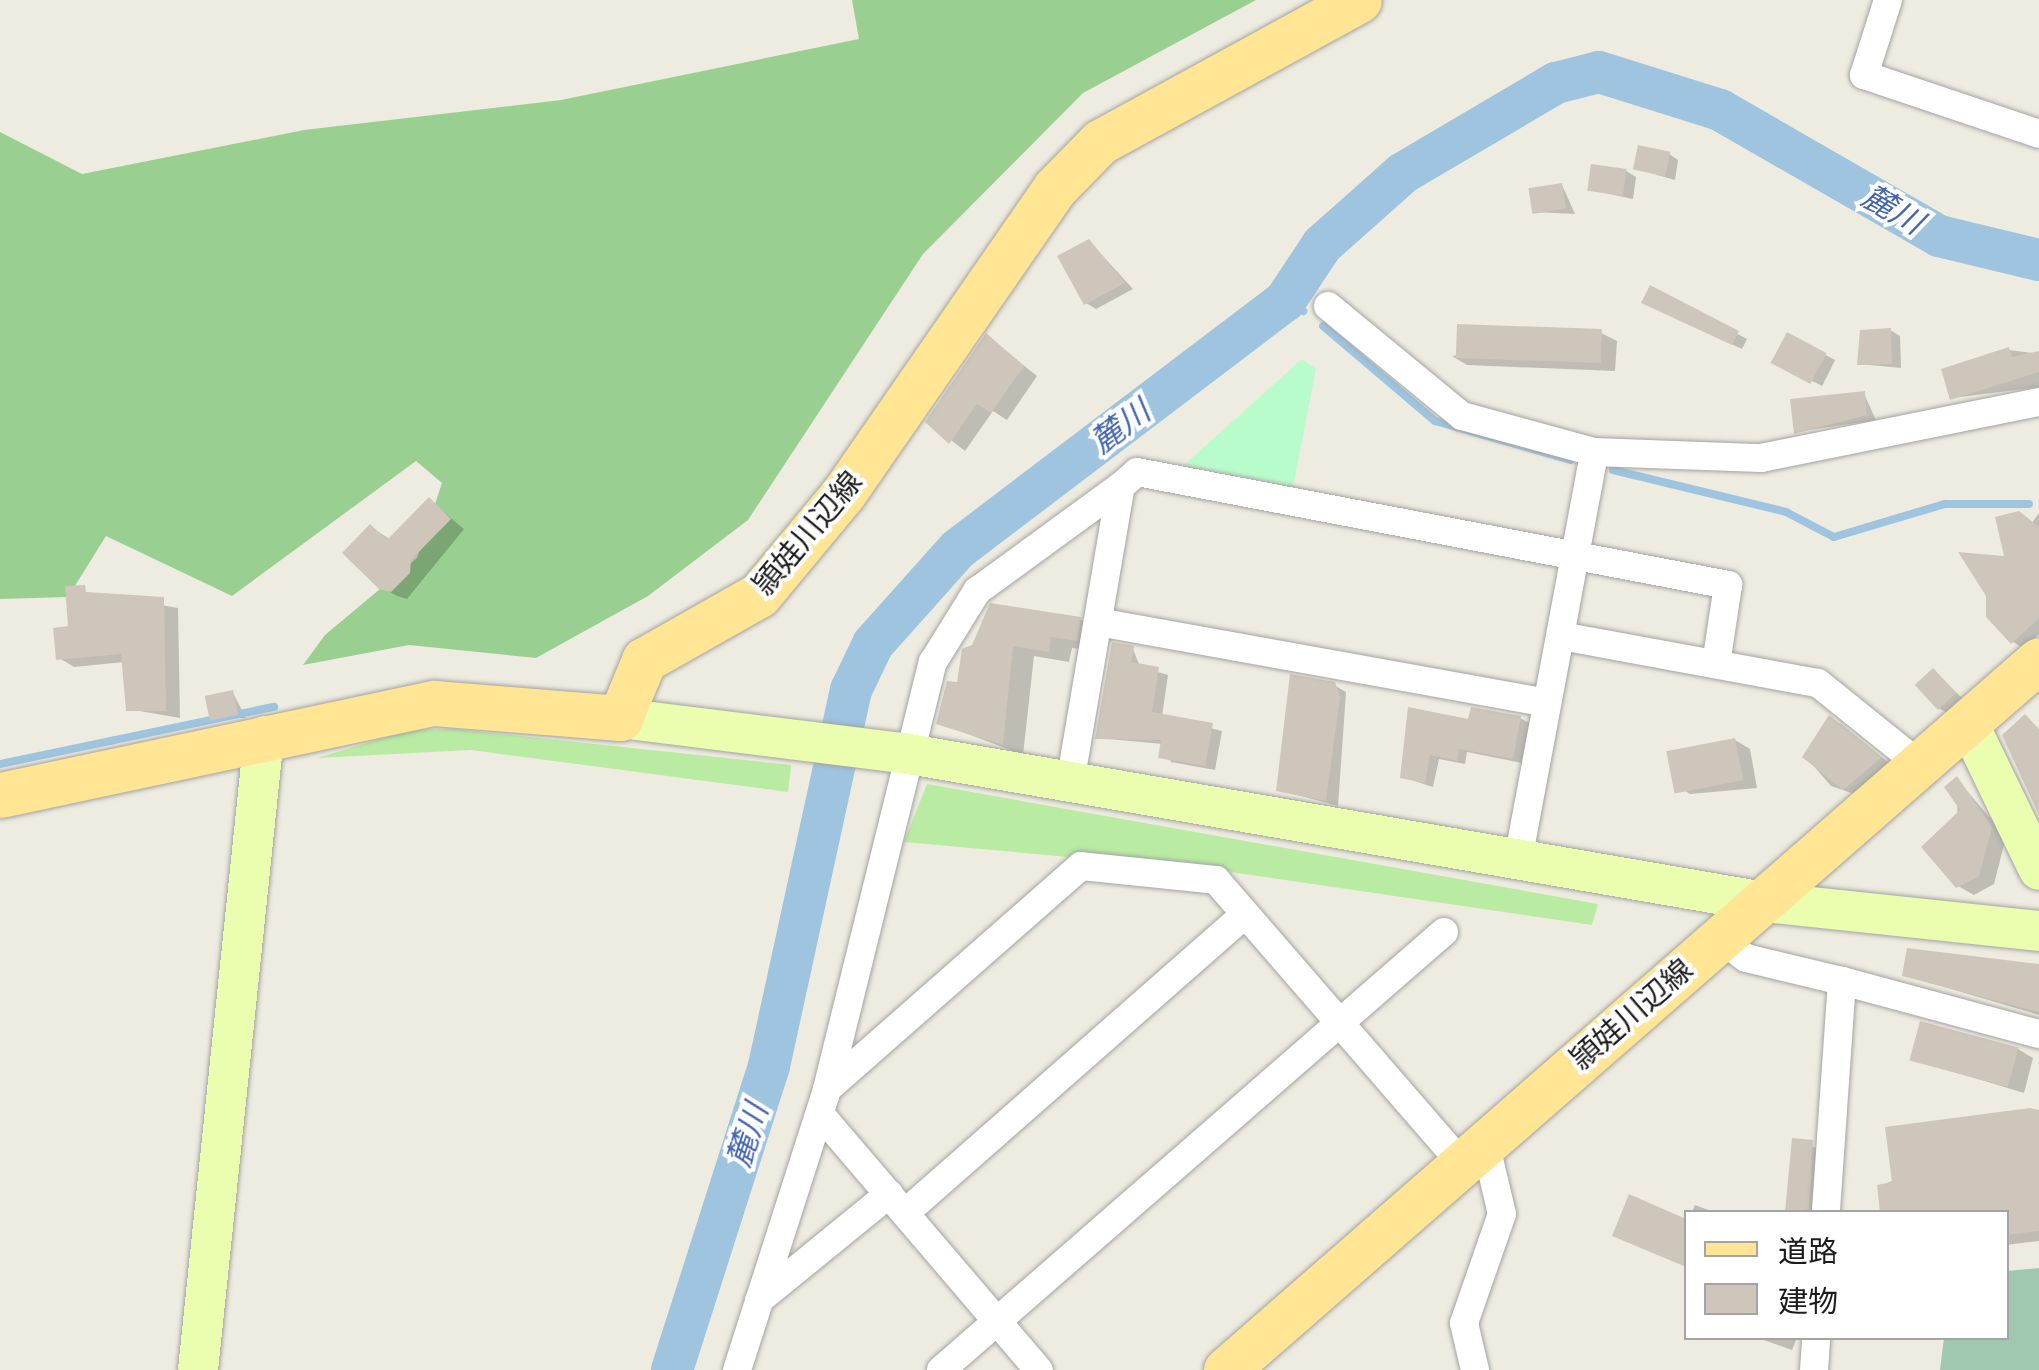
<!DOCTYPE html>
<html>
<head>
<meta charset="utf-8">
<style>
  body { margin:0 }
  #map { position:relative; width:2039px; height:1370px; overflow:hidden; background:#eeece0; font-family:Ubuntu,"Noto Sans JP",sans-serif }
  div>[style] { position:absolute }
  .grass>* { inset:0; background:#b9eca2 }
  .forest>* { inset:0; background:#99d092 }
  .cemetery>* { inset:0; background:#a0c8ae }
  .park>* { inset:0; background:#b9fccb }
  .shadow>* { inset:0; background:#0003; transform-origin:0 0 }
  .stream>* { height:8px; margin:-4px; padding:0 4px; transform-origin:4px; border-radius:4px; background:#9ec4df }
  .river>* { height:42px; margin:-21px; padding:0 21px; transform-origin:21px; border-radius:21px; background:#9ec4df }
  .building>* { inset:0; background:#cec6ba; transform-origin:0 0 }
  .roads { filter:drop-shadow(0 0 2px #a3a3a3) drop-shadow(0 0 2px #a3a3a3) }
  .street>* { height:28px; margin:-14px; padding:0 14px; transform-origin:14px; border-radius:14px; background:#fff }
  .secondary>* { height:40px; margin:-20px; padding:0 20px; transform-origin:20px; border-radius:20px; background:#ebfdaf }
  .primary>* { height:45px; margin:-22.5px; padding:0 22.5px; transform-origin:22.5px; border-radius:22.5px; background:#ffe594 }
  span { translate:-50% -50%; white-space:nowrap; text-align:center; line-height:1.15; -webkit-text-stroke:8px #fff; paint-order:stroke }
  .street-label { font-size:30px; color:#1c1c1c }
  .water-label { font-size:32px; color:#4366b0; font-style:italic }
  .legend { position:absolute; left:1684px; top:1210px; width:325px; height:130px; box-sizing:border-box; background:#fff; border:2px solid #a4a4a4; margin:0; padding:12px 18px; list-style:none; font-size:30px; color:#1c1c1c }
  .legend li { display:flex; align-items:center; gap:20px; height:50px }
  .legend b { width:50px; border:2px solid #a4a4a4 }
</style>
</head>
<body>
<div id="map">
  <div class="grass">
    <div style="clip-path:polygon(454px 729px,791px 765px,788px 792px,471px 750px,317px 758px,411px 730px)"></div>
    <div style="clip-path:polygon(927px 784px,1598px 904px,1592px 925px,1224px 871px,904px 842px)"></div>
  </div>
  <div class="forest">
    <div style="clip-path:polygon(852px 0,1256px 0,1083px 93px,923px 254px,748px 520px,648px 596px,536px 658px,409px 645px,303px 665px,325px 635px,417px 558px,442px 483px,416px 461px,232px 596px,106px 536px,68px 597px,0 599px,0 132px,82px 174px,304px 130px,561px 100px,859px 39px)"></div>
  </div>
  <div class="cemetery">
    <div style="clip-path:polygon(2039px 1268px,2039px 1370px,1940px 1370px,1944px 1338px,2006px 1338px,2007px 1271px)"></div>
  </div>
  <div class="park">
    <div style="clip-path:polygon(1302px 359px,1316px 369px,1293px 487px,1184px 465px)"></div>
  </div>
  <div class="shadow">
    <div style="clip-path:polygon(1669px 154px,1678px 160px,1675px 180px,1636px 169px)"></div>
    <div style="clip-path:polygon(1626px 171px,1636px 177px,1633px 199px,1591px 190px)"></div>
    <div style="clip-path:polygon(1562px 185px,1575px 214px,1534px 212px)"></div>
    <div style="clip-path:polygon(1089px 241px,1133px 289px,1096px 309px,1086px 303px)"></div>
    <div style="clip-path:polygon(1651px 288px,1747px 339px,1742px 349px,1654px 308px)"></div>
    <div style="clip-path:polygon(1890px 330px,1900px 336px,1901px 368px,1860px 364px)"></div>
    <div style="clip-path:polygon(1601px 333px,1617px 341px,1615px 371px,1467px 365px,1452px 356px)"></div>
    <div style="clip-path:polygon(987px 336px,1037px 376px,1007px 420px,993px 411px,965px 451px,928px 422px)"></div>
    <div style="left:1788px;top:336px;width:53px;height:29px;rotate:27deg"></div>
    <div style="clip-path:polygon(2009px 350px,2039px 354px,2039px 387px,1952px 398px)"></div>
    <div style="clip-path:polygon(1864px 394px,1876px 420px,1796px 432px)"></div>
    <div style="clip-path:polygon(429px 500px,464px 529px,407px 599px,397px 596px,381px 587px,371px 527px,391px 540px)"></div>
    <div style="clip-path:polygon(2039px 513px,2039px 634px,2023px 648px,2013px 642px,2007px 558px)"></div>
    <div style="clip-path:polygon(68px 589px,178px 608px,180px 718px,128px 709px,124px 662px,74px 667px,59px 658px,71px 629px)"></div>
    <div style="clip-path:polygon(1080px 619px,1101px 631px,1097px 651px,1072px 648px,1069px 662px,1034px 656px,1023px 755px,939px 723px,974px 647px)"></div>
    <div style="clip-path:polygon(1133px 649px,1140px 667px,1168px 675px,1162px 716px,1222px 731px,1215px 770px,1171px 762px,1163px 744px,1098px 738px)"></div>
    <div style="clip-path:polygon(1934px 671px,1964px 700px,1948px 713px,1938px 708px)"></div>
    <div style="clip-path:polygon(1334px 685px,1346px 692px,1338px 806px,1279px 790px)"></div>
    <div style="clip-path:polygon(233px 693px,246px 718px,211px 718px)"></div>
    <div style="clip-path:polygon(1520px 718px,1529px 723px,1522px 763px,1467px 752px,1465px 764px,1439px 759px,1433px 787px,1402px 777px,1470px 721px)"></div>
    <div style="clip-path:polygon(1840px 723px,1889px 763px,1854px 794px,1831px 786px,1805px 756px)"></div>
    <div style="clip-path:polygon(1735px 740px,1750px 749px,1757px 788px,1690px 794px,1675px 785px)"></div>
    <div style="clip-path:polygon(1957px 779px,2006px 837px,1994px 884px,1974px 895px,1958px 886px)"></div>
    <div style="clip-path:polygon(2039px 967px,2039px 1015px,1904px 975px)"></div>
    <div style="clip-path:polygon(2018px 1049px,2033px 1058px,2024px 1093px,1912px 1059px)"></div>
    <div style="clip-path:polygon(2039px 1111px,2039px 1241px,2006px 1245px,2006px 1212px,1883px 1212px,1879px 1187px)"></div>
    <div style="clip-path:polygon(1794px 1141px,1828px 1151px,1826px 1212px,1788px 1212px)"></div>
    <div style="clip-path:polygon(1695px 1205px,1714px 1212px,1692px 1212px)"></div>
    <div style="clip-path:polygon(1758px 1338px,1797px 1338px,1792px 1350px)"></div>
  </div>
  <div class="stream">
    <div style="left:1285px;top:301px;width:21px;rotate:29deg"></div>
    <div style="left:1323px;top:326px;width:147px;rotate:40.3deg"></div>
    <div style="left:1435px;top:421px;width:141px;rotate:16deg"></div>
    <div style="left:1613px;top:470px;width:178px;rotate:13.6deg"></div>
    <div style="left:1786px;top:512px;width:54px;rotate:27.5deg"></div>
    <div style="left:1834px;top:537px;width:116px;rotate:-16.6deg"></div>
    <div style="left:1945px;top:504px;width:84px"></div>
    <div style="left:0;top:764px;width:280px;rotate:-11.8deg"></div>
  </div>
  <div class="river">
    <div style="left:672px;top:1370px;width:319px;rotate:-72.3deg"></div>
    <div style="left:769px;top:1066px;width:385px;rotate:-77.7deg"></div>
    <div style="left:851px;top:690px;width:51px;rotate:-64.4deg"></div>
    <div style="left:873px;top:644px;width:127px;rotate:-48.2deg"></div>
    <div style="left:958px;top:549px;width:410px;rotate:-37.2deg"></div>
    <div style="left:1285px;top:301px;width:67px;rotate:-56.5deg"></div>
    <div style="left:1322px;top:245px;width:108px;rotate:-41.6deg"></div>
    <div style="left:1403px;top:173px;width:178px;rotate:-30.5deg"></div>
    <div style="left:1556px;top:83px;width:44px;rotate:-14.3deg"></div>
    <div style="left:1599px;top:72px;width:127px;rotate:17.4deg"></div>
    <div style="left:1720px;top:110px;width:253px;rotate:29.9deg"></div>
    <div style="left:1939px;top:236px;width:103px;rotate:13.5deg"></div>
  </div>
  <div class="building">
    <div style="left:1638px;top:145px;width:33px;height:25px;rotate:12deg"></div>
    <div style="left:1591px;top:164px;width:36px;height:27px;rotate:8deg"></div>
    <div style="left:1562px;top:183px;width:26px;height:34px;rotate:81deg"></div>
    <div style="clip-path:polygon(1089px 239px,1125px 283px,1084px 305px,1057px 256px)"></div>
    <div style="clip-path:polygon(1650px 285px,1739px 331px,1732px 345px,1641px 303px)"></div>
    <div style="left:1457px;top:324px;width:145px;height:34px;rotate:2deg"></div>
    <div style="clip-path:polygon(1891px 328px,1892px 364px,1857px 365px,1860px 330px)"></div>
    <div style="left:1787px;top:332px;width:45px;height:35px;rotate:28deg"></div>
    <div style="clip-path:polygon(986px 333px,1024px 366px,991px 413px,977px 404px,949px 444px,925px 422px)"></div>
    <div style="clip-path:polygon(2009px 347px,2012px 357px,2039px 351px,2039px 372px,1950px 400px,1941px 369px)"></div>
    <div style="clip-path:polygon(1865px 391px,1867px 415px,1794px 434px,1790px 399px)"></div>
    <div style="clip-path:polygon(429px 497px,451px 519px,411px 560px,410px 573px,391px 592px,379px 589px,342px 553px,370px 524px,387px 540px)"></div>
    <div style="clip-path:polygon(2019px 511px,2039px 527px,2039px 618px,2011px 644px,1986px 617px,1986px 596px,1958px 552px,2004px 556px,1995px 517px)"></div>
    <div style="clip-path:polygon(85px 585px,86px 592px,164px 597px,166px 711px,126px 711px,121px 654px,56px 660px,53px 628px,68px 626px,65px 586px)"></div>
    <div style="clip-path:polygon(990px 603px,1081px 617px,1077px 641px,1051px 637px,1049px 652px,1013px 646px,1003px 745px,936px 724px,947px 681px,957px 682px,962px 649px,972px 645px)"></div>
    <div style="clip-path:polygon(1112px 642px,1134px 646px,1131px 662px,1159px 667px,1152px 712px,1213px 723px,1205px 766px,1158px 758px,1161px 740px,1095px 739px)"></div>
    <div style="left:1933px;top:668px;width:34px;height:25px;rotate:47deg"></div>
    <div style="clip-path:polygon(1290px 674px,1335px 682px,1340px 697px,1326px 801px,1276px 791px)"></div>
    <div style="left:233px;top:690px;width:25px;height:29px;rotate:78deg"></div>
    <div style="clip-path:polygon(1408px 707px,1468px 719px,1471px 707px,1521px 716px,1513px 759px,1459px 749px,1457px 761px,1430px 755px,1425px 783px,1400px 778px)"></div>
    <div style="clip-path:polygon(2025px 714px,2039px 729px,2039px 815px,2002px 735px)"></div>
    <div style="clip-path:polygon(1829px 715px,1882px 757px,1843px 790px,1802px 757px)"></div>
    <div style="left:1735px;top:738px;width:43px;height:70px;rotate:79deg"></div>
    <div style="clip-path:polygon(1957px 776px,1992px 827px,1979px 876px,1956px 888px,1921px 847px,1960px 810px,1944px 787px)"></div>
    <div style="clip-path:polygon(1907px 948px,2039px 964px,2039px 1012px,1902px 976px)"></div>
    <div style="left:1920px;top:1021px;width:102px;height:41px;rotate:15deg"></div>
    <div style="clip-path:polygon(2030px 1108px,2039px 1110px,2039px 1231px,2006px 1235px,2006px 1212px,1880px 1212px,1877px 1185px,1892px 1182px,1885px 1127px)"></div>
    <div style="clip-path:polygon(1792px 1138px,1813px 1140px,1809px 1212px,1785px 1212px)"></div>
    <div style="clip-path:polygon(1629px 1194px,1686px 1219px,1686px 1267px,1612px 1236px)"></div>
  </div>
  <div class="roads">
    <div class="street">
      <div style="left:1888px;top:0;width:79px;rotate:107.7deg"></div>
      <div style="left:1864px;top:75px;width:185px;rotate:18.6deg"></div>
      <div style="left:1328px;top:306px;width:173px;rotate:39.4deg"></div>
      <div style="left:1462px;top:416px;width:137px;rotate:15.3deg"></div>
      <div style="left:1098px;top:622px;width:453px;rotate:10.2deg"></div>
      <div style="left:1561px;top:636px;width:261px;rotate:10.4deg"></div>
      <div style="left:1818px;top:683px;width:131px;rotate:38.8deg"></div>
      <div style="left:1070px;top:783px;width:301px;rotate:-80.3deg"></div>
      <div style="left:1121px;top:486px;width:21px;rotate:-41deg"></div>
      <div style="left:1137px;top:472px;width:602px;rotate:10.82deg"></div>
      <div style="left:1728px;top:585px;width:80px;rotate:98.6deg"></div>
      <div style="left:1518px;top:860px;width:415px;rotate:-79.4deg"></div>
      <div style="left:1594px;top:452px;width:167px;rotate:2.1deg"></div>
      <div style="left:1761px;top:458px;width:284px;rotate:-11.4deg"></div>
      <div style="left:1719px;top:937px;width:34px;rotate:38deg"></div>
      <div style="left:1746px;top:958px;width:99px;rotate:13.5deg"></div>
      <div style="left:1842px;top:981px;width:232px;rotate:94deg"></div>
      <div style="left:1842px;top:981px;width:204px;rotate:15.1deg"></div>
      <div style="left:827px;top:1089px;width:338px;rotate:-41.3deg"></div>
      <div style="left:1081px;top:866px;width:136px;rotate:5.9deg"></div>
      <div style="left:1216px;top:880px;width:374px;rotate:49.1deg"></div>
      <div style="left:820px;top:1114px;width:337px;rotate:49.5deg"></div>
      <div style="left:905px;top:1213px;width:450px;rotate:-41.3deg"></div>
      <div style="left:759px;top:1300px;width:168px;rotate:-39.2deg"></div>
      <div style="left:737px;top:1370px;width:295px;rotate:-72.2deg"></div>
      <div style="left:827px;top:1089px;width:440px;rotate:-76.1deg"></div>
      <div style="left:933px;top:662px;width:84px;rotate:-58.2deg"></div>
      <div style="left:977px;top:591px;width:178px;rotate:-36.1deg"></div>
      <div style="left:941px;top:1370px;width:667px;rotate:-41.05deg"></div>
      <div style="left:1475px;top:1370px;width:48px;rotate:-103.2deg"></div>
      <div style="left:1464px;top:1323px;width:115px;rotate:-70.8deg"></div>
      <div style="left:1502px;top:1214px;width:74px;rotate:-103.3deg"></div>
      <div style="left:1814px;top:1370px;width:32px;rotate:-86deg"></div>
    </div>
    <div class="secondary">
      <div style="left:620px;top:718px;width:291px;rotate:7.1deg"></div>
      <div style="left:909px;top:754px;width:868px;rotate:9.82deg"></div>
      <div style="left:1764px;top:902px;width:277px;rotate:6deg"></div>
      <div style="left:1968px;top:723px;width:163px;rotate:64.2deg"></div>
      <div style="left:198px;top:1370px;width:637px;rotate:-84.06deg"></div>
    </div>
    <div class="primary">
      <div style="left:0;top:795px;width:444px;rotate:-12deg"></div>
      <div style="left:434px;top:703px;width:187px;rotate:4.6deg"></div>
      <div style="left:620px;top:718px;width:63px;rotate:-67.5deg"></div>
      <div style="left:644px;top:660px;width:132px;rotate:-29.5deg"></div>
      <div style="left:759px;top:595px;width:131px;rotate:-50.3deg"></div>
      <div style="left:843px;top:494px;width:371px;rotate:-55.3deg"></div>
      <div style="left:1054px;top:189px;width:66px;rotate:-45.6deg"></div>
      <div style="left:1100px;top:142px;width:295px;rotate:-28.7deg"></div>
      <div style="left:1226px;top:1370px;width:1079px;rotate:-41.13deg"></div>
    </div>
  </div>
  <div class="street-label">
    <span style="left:807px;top:533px;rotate:-50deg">頴娃川辺線</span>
    <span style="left:1631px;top:1014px;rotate:-41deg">頴娃川辺線</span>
  </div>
  <div class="water-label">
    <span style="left:1893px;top:209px;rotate:30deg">麓川</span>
    <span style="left:1120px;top:426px;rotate:-37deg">麓川</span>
    <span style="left:747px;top:1135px;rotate:-72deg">麓川</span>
  </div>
  <ul class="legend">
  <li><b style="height:12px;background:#ffe594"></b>道路</li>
  <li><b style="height:28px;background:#cec6ba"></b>建物</li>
  </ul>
</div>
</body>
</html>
